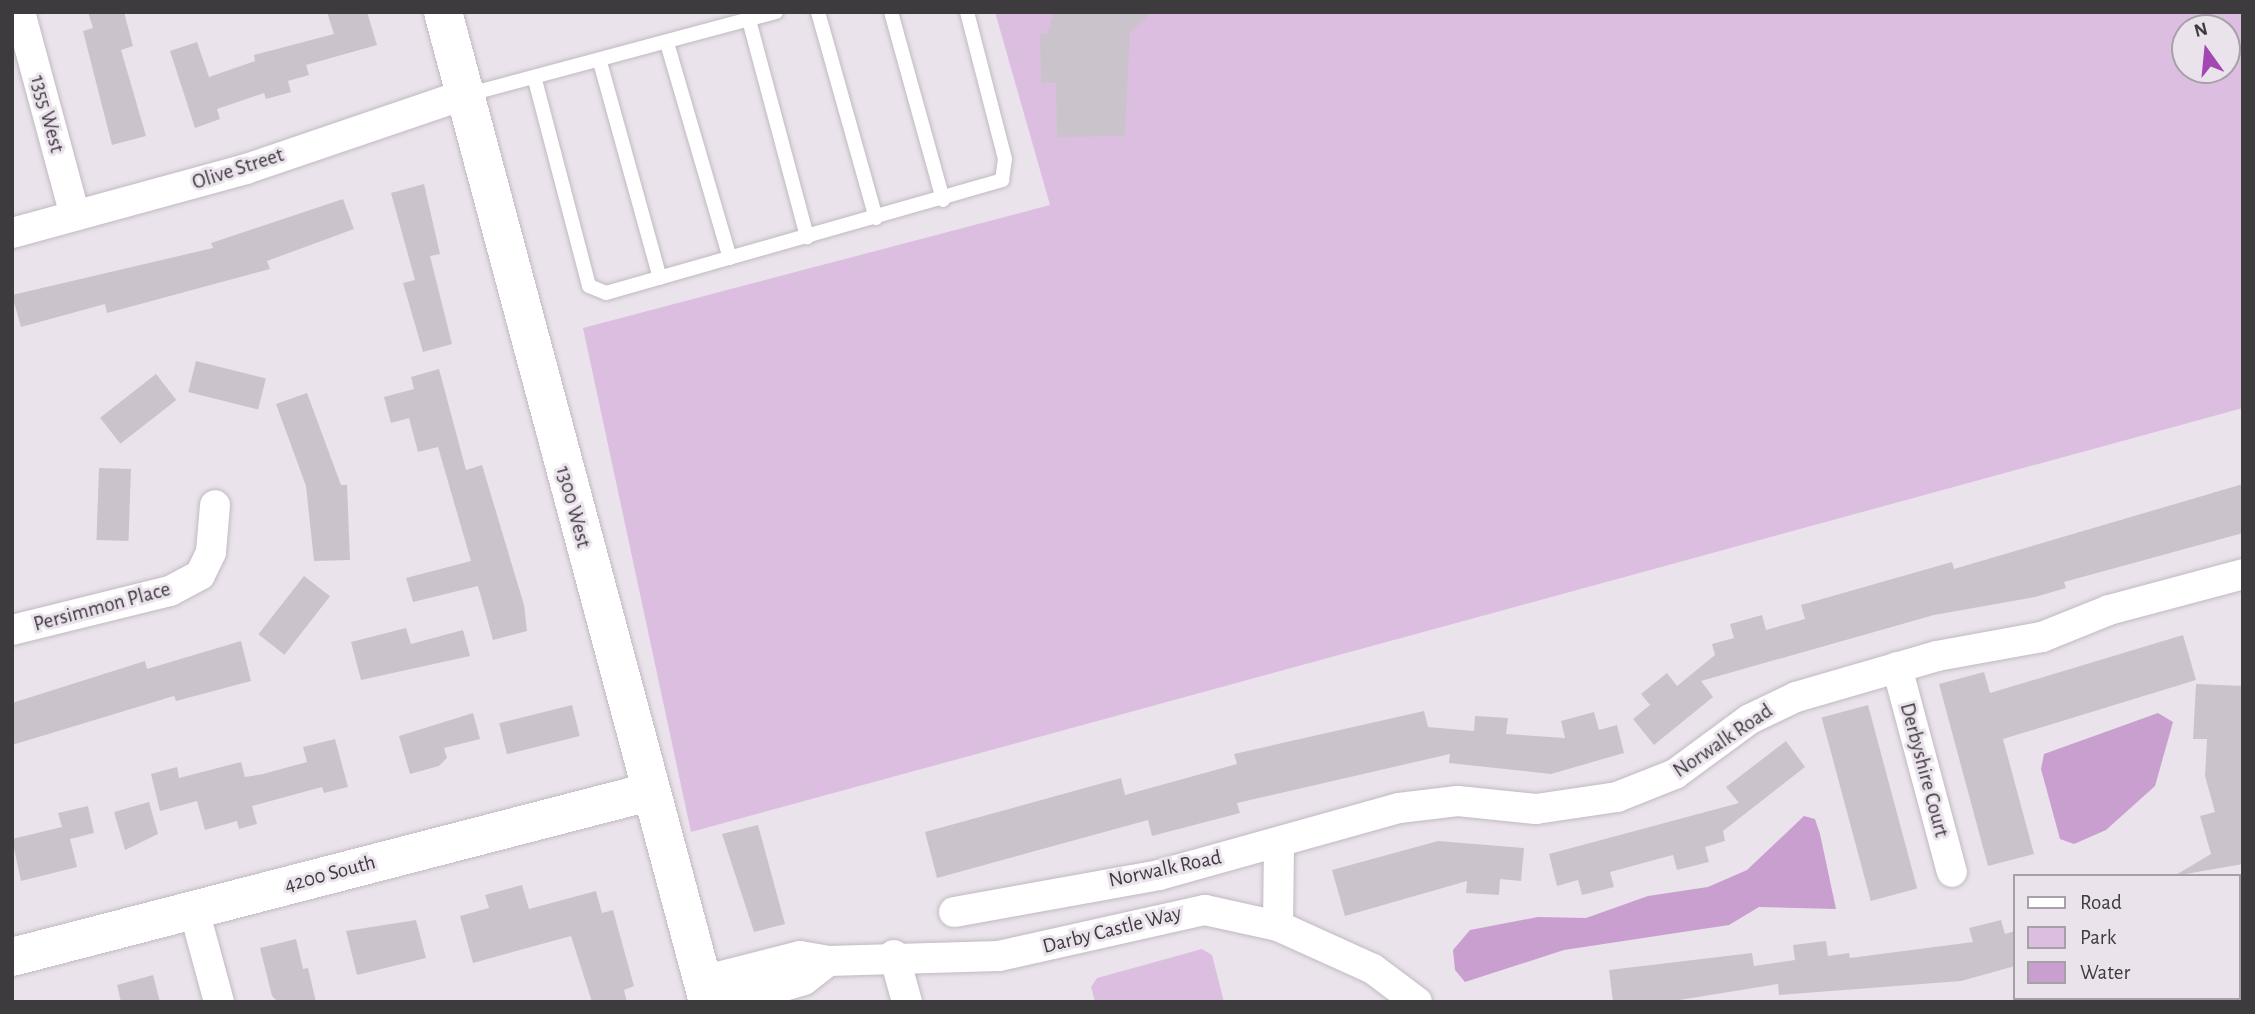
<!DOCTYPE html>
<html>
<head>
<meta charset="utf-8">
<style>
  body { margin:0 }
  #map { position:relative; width:2255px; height:1014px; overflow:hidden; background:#ebe3ec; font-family:"Alegreya Sans",sans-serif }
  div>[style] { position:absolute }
  .green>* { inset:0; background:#dcbee1 }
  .water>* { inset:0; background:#c99fd0 }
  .building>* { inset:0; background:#cbc3cc; transform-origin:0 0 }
  .roads { filter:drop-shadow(0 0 2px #c1b9c2) drop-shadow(0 0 2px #c1b9c2) }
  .lane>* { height:14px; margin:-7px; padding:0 7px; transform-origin:7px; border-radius:7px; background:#fff }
  .street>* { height:30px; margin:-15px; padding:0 15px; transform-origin:15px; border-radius:15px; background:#fff }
  .secondary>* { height:38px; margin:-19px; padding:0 19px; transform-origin:19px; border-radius:19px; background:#fff }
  span { translate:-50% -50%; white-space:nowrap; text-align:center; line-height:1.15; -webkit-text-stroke:6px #ebe3ec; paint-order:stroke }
  .street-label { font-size:21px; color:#3e3b3f }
  .frame { position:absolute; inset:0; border:14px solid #3e3b3f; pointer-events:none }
  .legend { position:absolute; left:2013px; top:874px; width:228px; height:126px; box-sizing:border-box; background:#ebe3ec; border:2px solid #a6a0a7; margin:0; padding:9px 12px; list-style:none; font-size:21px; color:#3e3b3f }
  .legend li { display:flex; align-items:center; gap:14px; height:35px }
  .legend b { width:35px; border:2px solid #a6a0a7 }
  .north { position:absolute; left:2171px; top:14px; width:70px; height:70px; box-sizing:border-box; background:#ebe3ec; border:2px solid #a6a0a7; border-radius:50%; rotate:345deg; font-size:19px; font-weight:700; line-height:28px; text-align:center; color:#3e3b3f }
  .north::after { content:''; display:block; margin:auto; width:24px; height:32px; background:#a348b2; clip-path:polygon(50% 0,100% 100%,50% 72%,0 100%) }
</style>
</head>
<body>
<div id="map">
  <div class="green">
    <div style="clip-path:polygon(evenodd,995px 12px,2243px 12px,2243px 408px,691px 832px,583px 328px,1050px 205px,995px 12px,2185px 28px,2227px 28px,2227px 70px,2185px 70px,2185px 28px)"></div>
    <div style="clip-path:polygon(1202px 949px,1212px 955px,1224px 1002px,1095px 1002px,1091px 987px,1097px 978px)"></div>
  </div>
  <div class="water">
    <div style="clip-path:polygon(2158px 713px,2173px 722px,2155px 786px,2106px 830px,2074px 844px,2060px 839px,2041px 769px,2044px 754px)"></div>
    <div style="clip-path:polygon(1804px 816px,1815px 819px,1820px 834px,1836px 909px,1759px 907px,1729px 925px,1564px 950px,1465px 982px,1455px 970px,1453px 950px,1470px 930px,1538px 917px,1586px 918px,1648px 896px,1708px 887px,1747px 870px)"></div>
  </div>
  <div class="building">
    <div style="clip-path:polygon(88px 12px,124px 12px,133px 46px,121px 50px,146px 136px,112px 145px,83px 31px,93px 28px)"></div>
    <div style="clip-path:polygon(327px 12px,367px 12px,377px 45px,306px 65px,309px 75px,288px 81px,291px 92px,266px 99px,264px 93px,217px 109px,220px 119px,195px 128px,170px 51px,197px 42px,209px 77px,255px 61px,254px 55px,334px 34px)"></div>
    <div style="clip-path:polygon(1054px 12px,1152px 12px,1130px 33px,1125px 136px,1057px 137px,1056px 83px,1041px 83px,1040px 34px,1047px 34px)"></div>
    <div style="clip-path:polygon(424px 184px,440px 254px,430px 256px,452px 344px,423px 352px,403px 283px,415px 280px,391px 193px)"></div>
    <div style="clip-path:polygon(343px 199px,354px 229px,267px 261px,270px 269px,107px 313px,105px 304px,21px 327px,12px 295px,213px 248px,211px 243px)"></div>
    <div style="left:196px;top:361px;width:72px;height:32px;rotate:14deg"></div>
    <div style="clip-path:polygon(439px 369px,466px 470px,482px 465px,524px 605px,527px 631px,493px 640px,478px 586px,413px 602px,406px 578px,471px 561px,438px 447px,418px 452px,409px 418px,391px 423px,384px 397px,414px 389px,411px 377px)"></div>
    <div style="left:156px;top:374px;width:33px;height:71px;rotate:52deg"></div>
    <div style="clip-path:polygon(307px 393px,341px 485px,347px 485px,350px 560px,314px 561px,306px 486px,276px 404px)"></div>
    <div style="left:99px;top:468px;width:32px;height:72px;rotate:2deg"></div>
    <div style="clip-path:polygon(2243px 484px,2243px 533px,2064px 582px,2066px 588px,2035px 597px,1934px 615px,1701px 681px,1713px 697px,1654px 745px,1633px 719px,1650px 705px,1641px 694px,1667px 673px,1677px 686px,1715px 655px,1712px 644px,1734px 638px,1730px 624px,1762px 615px,1766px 630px,1805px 619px,1801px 605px,1952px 562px,1954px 569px)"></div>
    <div style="left:304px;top:576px;width:33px;height:74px;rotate:38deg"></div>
    <div style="clip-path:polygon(406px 628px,411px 644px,463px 630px,470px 656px,361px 680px,351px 642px)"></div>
    <div style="clip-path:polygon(2183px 635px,2196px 680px,2003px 739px,2034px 854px,1988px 866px,1939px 684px,1984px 672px,1990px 693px)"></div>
    <div style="clip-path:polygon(241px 641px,251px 681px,176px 701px,174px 696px,12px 745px,12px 703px,145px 661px,147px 669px)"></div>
    <div style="clip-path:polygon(2196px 684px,2243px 686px,2243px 864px,2174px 876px,2211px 854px,2200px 816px,2215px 812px,2205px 776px,2207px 739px,2193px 739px)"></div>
    <div style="left:572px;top:705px;width:32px;height:75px;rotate:76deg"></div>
    <div style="left:1868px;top:705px;width:190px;height:48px;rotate:75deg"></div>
    <div style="clip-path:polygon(1424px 711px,1428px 727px,1474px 731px,1475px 716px,1508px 718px,1506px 734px,1565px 738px,1561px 721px,1594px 712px,1599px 730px,1617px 725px,1624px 753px,1551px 774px,1449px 763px,1450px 754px,1237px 803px,1240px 813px,1152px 836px,1148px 820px,937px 878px,925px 832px,1121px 778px,1125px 795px,1237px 764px,1234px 754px)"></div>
    <div style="clip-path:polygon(473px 713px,480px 739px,444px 748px,447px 758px,439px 766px,410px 774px,399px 736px)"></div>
    <div style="clip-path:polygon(335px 739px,348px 787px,324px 793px,322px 787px,252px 806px,257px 824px,239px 829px,237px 821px,205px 830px,197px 801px,160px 811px,151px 774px,177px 767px,179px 778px,241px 762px,245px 777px,263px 774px,307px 762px,303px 747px)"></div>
    <div style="clip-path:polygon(1786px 741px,1805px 767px,1723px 831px,1725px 841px,1705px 847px,1709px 862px,1677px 870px,1673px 855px,1610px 872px,1614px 887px,1582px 895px,1578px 880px,1557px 886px,1549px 854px,1739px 803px,1726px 787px)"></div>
    <div style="clip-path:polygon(149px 802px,158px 834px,125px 850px,114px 812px)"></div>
    <div style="clip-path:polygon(88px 806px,94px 833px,70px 839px,77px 867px,21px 881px,12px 839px,62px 827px,58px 813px)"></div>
    <div style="clip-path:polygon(758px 825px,785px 924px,754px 932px,722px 834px)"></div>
    <div style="clip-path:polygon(1438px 841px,1524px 848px,1521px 881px,1500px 879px,1499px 895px,1466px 893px,1467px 881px,1345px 916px,1332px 870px)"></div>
    <div style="clip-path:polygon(522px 885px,529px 909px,596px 891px,602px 913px,613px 910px,627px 961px,634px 986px,624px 990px,627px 1002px,592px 1002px,571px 936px,473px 963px,460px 916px,489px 908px,485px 895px)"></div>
    <div style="clip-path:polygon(416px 920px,426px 958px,357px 975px,346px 931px)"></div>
    <div style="clip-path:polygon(2001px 920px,2005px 934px,2015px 931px,2015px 966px,1961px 981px,1779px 995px,1778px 984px,1667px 1002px,1613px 1002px,1609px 970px,1752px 953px,1754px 966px,1795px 960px,1793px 945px,1826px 941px,1828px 956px,1849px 953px,1850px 958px,1973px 942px,1969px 928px)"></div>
    <div style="clip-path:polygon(296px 939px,303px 969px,308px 968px,316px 1002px,278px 1002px,272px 996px,260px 948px)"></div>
    <div style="clip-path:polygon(153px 975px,160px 1002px,121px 1002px,117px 985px)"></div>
  </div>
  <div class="roads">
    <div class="lane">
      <div style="left:818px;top:12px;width:214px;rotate:74.3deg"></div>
      <div style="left:891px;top:12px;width:195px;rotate:74.5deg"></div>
      <div style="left:749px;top:20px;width:225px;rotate:75deg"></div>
      <div style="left:667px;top:43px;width:224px;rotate:73.7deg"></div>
      <div style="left:600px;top:62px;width:224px;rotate:74.5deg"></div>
      <div style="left:535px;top:80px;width:213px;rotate:75.3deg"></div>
      <div style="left:589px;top:286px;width:18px;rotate:22deg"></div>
      <div style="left:606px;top:293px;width:412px;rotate:-15.9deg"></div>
      <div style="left:1002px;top:180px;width:21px;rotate:-82deg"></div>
      <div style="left:1005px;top:159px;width:152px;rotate:-104.5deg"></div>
      <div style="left:466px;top:95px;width:321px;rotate:-15deg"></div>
    </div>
    <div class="street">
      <div style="left:20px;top:12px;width:211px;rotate:74.9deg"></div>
      <div style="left:12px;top:233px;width:243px;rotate:-15.3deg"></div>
      <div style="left:246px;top:169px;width:227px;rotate:-18.8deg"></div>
      <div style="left:12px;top:630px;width:163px;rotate:-13.9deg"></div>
      <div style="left:170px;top:591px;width:34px;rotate:-28deg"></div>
      <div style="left:200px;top:575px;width:25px;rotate:-64deg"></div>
      <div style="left:211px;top:552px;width:47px;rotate:-85.1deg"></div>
      <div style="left:1897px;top:667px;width:212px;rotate:75deg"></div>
      <div style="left:194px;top:910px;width:95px;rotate:74.8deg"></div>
      <div style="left:954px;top:912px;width:208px;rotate:-10.2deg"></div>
      <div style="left:1159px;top:875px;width:249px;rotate:-15.6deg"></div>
      <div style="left:1399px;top:808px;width:59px;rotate:-6.8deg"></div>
      <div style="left:1458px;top:801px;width:78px;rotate:5.9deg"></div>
      <div style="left:1536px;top:809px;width:82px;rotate:-8.4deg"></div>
      <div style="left:1617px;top:797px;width:62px;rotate:-21.6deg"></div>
      <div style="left:1675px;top:774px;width:93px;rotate:-36.3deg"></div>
      <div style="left:1750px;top:719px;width:51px;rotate:-25.6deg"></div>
      <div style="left:1796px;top:697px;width:147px;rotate:-16.2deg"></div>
      <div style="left:1937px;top:656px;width:107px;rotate:-10.3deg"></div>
      <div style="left:2042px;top:637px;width:72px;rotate:-21.9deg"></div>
      <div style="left:2109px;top:610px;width:139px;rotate:-15deg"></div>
      <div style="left:2239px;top:919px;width:4px;rotate:-27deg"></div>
      <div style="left:1278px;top:926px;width:84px;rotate:-89.3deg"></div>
      <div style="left:894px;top:955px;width:49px;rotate:74.5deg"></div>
      <div style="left:702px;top:981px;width:101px;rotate:-14.3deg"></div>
      <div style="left:800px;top:956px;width:28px;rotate:10deg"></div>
      <div style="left:828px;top:961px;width:171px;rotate:-1.7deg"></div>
      <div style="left:999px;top:956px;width:211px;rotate:-12.6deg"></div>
      <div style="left:1205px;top:910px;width:75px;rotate:12.4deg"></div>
      <div style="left:1278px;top:926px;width:104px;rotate:24.4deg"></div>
      <div style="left:1373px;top:969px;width:55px;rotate:36.9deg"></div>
      <div style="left:2141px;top:998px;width:4px;rotate:76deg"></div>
      <div style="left:730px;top:1002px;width:77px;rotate:-16.6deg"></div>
      <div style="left:804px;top:980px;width:31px;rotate:-38deg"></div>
      <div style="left:2053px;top:1002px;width:13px;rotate:-18deg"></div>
    </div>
    <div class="secondary">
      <div style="left:443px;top:12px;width:1025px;rotate:75.01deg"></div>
      <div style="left:12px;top:957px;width:658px;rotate:-14.52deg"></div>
    </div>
  </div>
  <div class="street-label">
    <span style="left:47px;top:114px;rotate:75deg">1355 West</span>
    <span style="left:238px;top:169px;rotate:-18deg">Olive Street</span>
    <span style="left:573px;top:507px;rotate:75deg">1300 West</span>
    <span style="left:102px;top:607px;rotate:-15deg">Persimmon Place</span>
    <span style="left:1723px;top:741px;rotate:-34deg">Norwalk Road</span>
    <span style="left:1924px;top:770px;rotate:75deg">Derbyshire Court</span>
    <span style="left:1165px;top:869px;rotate:-12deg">Norwalk Road</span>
    <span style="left:330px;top:874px;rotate:-15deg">4200 South</span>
    <span style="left:1112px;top:930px;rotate:-14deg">Darby Castle Way</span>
  </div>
  <div class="frame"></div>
  <ul class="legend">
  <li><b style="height:9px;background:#fff"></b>Road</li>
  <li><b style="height:19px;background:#dcbee1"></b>Park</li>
  <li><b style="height:19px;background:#c99fd0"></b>Water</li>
  </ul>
  <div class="north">N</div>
</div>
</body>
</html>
